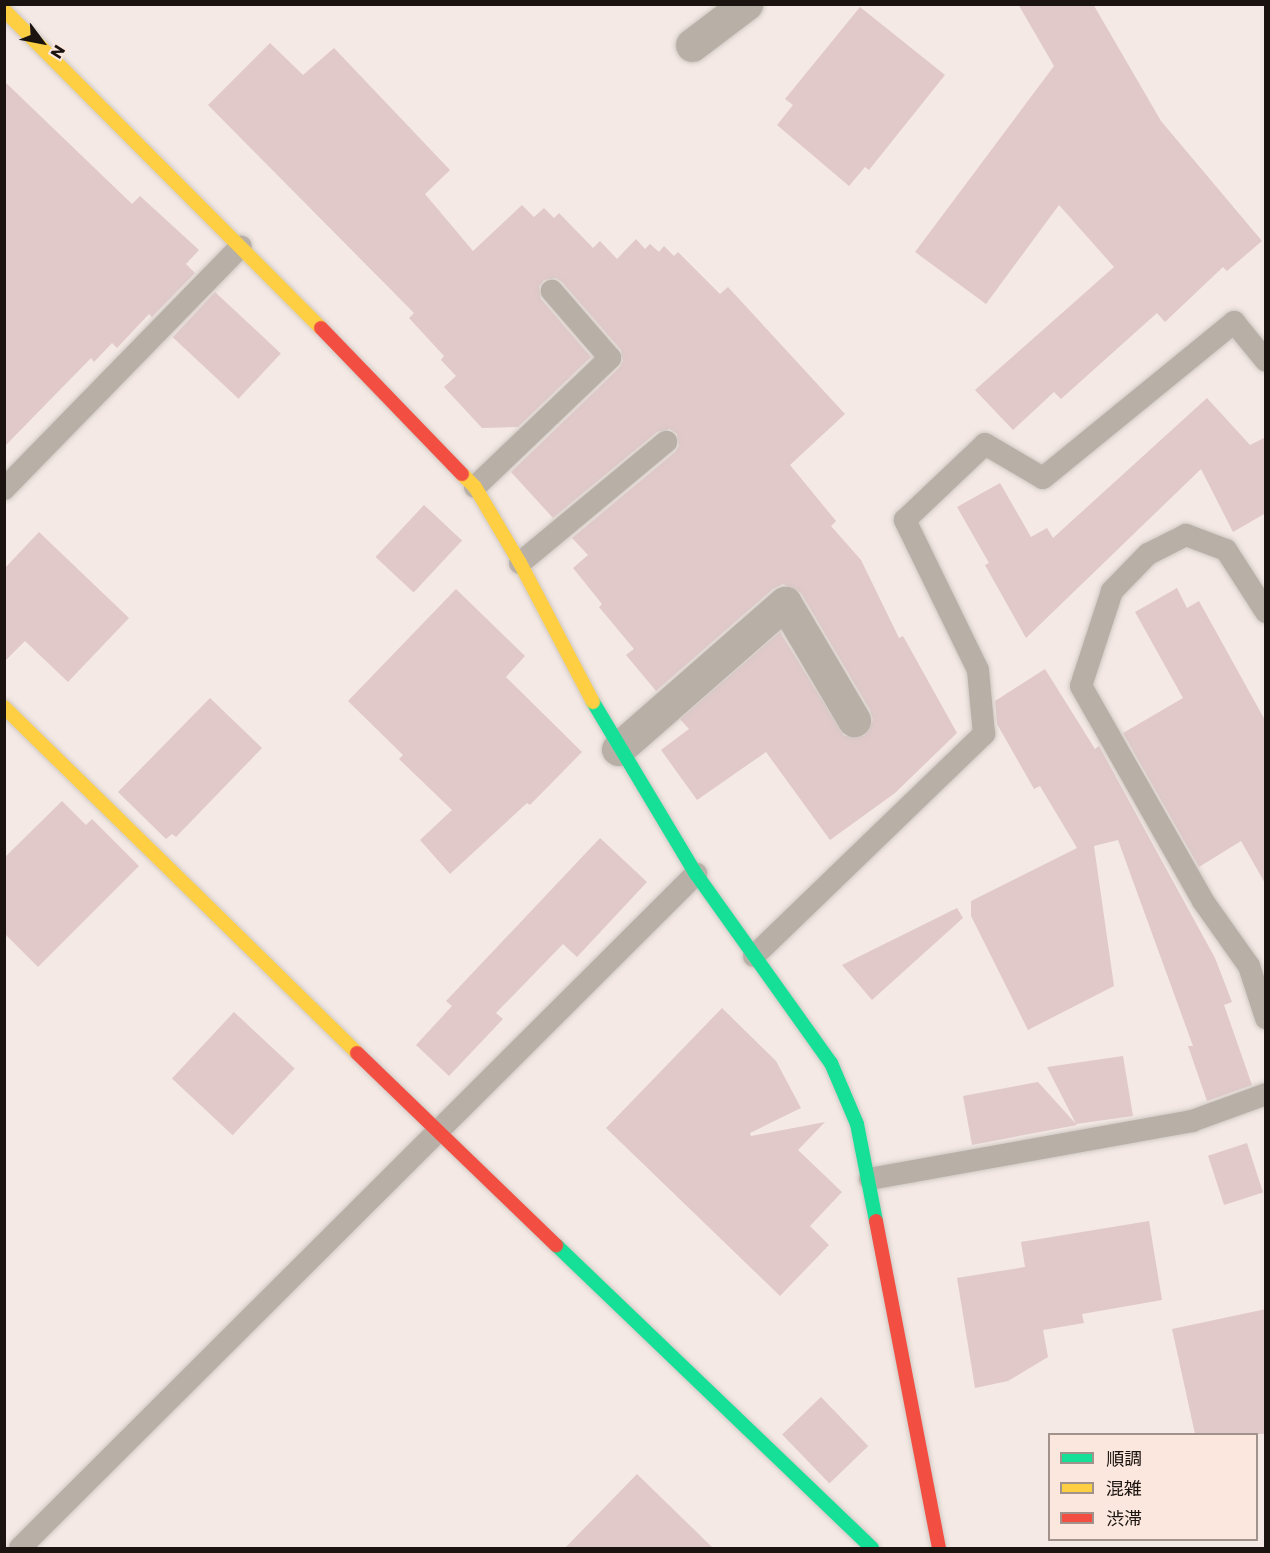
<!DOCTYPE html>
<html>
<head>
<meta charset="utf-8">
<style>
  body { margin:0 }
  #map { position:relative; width:1270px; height:1553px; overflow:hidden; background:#f4e9e4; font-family:Poppins,"Noto Sans JP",sans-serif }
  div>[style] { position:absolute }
  .building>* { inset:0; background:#e1c9c9; transform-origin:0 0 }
  .roads { filter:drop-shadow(0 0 2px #cfc8c4) drop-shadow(0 0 2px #cfc8c4) }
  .lane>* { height:22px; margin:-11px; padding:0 11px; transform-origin:11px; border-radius:11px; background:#b8afa6 }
  .street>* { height:33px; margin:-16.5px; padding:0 16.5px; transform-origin:16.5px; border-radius:16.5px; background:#b8afa6 }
  .fast>* { height:14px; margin:-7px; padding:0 7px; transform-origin:7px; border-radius:7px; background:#16e098 }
  .slow>* { height:14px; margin:-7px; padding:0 7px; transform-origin:7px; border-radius:7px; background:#ffcf43 }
  .jam>* { height:14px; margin:-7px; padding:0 7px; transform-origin:7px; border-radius:7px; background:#f24e42 }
  span { translate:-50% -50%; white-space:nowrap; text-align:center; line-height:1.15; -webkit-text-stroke:5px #fbe7dd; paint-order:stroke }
  .frame { position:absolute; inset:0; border:6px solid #1a1310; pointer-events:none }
  .legend { position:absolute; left:1048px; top:1433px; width:210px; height:108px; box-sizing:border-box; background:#fbe7dd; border:2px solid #a1928b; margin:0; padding:8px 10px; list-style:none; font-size:18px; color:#1a1310 }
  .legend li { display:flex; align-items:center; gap:12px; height:30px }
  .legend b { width:30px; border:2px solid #a1928b }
  .north { position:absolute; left:12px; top:12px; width:60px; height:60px; -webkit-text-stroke:4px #fbe7dd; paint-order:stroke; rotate:122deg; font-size:16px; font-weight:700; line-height:24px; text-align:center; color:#1a1310 }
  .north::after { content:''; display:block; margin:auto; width:21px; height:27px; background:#1a1310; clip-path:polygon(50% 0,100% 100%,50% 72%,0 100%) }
</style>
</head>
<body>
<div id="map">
  <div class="building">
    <div style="clip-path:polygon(1018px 4px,1093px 4px,1161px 121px,1262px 241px,1227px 271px,1223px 267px,1165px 322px,1157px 313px,1061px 399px,1054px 392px,1013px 430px,975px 390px,1114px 267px,1059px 205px,986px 304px,915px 252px,1054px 66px)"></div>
    <div style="clip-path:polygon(860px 7px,945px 75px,869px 170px,865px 167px,849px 186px,777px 125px,793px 105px,785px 99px)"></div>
    <div style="clip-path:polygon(270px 43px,303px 75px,334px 48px,450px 170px,425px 194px,473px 251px,522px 205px,534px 217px,544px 208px,554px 218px,559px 213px,593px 248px,600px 241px,617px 259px,636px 239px,645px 249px,650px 244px,659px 252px,664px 246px,674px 256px,678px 252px,720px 294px,728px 287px,845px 414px,790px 465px,836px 521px,831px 526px,861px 560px,899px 638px,903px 636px,957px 733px,895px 793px,830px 840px,766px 752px,697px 800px,661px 750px,689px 729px,680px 719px,780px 632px,844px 736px,864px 736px,873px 720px,870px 710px,801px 593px,783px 584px,773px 589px,656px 691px,626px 655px,634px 649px,599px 607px,602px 604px,573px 568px,588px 555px,572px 538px,675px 452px,679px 446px,677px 434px,670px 429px,657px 432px,553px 518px,511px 472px,619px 368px,623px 361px,621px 350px,562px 282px,556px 278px,544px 280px,539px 287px,541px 299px,591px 357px,518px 427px,482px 428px,444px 387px,456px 376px,441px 360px,444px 356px,409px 318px,414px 313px,208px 105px)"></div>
    <div style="clip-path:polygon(4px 81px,132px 204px,140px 196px,199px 250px,186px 264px,195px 273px,152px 317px,149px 314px,117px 348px,112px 343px,94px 362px,91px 358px,4px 447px)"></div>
    <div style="left:215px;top:292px;width:90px;height:62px;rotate:43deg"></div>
    <div style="clip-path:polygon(1207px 398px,1250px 445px,1266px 437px,1266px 513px,1233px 532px,1201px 469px,1026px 638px,985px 565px,989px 563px,957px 507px,1000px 483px,1031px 537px,1047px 528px,1053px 538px)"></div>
    <div style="left:424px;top:505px;width:52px;height:71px;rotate:43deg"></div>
    <div style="clip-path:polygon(39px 532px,129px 618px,68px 682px,25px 641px,4px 662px,4px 569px)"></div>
    <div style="clip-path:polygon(1177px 588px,1187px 608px,1199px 601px,1266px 722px,1266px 885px,1241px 841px,1199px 867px,1123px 733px,1183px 698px,1135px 612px)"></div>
    <div style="clip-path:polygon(456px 589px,525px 656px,506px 677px,582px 752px,530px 805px,527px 803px,450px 874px,420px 840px,452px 810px,399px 759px,403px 755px,348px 701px)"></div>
    <div style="clip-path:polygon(1045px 669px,1095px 749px,1099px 746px,1215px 958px,1232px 1002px,1224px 1005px,1252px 1085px,1207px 1101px,1188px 1046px,1193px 1046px,1118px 840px,1094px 846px,1114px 986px,1028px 1030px,971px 916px,971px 901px,1077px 848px,1040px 786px,1034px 789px,997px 724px,995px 701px)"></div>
    <div style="clip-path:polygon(210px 698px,262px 748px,176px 837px,172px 834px,166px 839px,118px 792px)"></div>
    <div style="clip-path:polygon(62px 801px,86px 825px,92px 819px,139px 866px,38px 967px,4px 933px,4px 858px)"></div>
    <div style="clip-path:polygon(600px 838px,647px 882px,577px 957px,563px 944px,496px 1013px,503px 1019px,449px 1076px,416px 1045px,452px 1006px,446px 1001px)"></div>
    <div style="clip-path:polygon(957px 908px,963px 918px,872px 1000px,842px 965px)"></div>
    <div style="clip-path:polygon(722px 1008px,776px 1061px,801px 1108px,750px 1133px,751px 1136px,825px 1122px,798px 1150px,842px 1192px,810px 1226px,829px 1245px,780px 1296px,606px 1128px)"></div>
    <div style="left:234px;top:1012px;width:83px;height:91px;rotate:43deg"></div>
    <div style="clip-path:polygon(1123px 1056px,1133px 1116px,1076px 1124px,1047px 1067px)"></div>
    <div style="clip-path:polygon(1038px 1082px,1077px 1125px,972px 1145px,963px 1096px)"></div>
    <div style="left:1247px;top:1143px;width:52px;height:41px;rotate:72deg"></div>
    <div style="clip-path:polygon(1149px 1221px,1162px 1300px,1082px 1314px,1084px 1323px,1043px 1330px,1048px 1357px,1008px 1381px,975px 1388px,957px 1278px,1025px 1267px,1021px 1242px)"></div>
    <div style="clip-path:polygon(1266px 1309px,1266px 1434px,1195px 1434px,1172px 1329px)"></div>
    <div style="left:821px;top:1397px;width:68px;height:54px;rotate:46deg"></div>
    <div style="clip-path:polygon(637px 1474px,713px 1548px,565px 1548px)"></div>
  </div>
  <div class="roads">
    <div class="lane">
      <div style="left:475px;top:487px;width:187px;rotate:-43.7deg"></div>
      <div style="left:610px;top:358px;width:89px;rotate:-130.9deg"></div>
      <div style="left:4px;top:489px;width:339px;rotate:-45.7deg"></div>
      <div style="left:520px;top:563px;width:190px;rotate:-39.7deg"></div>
      <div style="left:1266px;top:612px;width:74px;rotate:-122.8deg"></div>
      <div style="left:1226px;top:550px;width:43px;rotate:-159.4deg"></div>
      <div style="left:1186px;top:535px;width:42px;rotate:153.4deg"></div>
      <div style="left:1148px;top:554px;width:52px;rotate:134.2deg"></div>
      <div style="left:1112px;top:591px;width:100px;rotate:108.1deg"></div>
      <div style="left:1081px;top:686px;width:247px;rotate:60.4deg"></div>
      <div style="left:1203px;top:901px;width:80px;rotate:54.7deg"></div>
      <div style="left:1249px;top:966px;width:55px;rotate:71.9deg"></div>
      <div style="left:754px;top:956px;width:320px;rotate:-44deg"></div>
      <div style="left:984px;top:734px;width:64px;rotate:-95.4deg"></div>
      <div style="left:978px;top:670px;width:167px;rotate:-116deg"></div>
      <div style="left:905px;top:520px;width:110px;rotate:-43.5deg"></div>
      <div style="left:985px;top:444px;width:67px;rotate:30.4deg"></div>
      <div style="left:1043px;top:478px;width:247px;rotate:-39.2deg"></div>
      <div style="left:1234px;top:322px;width:50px;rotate:50.6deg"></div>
      <div style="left:870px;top:1179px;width:327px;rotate:-10.2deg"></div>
      <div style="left:1192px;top:1121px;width:79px;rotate:-20deg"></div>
      <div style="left:20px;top:1548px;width:955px;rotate:-44.92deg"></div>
    </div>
    <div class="street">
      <div style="left:692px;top:45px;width:68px;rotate:-37.2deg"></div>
      <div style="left:618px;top:749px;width:222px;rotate:-41.2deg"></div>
      <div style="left:785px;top:603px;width:136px;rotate:59.5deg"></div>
    </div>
    <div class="fast">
      <div style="left:593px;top:702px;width:200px;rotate:59.1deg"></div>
      <div style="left:696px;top:874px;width:232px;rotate:54.5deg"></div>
      <div style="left:831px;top:1063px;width:66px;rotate:66.9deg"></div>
      <div style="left:857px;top:1124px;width:99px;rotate:78.9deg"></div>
      <div style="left:556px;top:1245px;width:438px;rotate:43.8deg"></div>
    </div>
    <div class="slow">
      <div style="left:4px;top:10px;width:449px;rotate:45.1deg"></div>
      <div style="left:462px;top:474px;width:18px;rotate:45deg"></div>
      <div style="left:475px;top:487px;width:88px;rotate:59.4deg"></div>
      <div style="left:520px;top:563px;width:157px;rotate:62.3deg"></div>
      <div style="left:4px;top:707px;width:494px;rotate:44.4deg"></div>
    </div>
    <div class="jam">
      <div style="left:321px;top:328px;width:203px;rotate:46deg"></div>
      <div style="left:357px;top:1053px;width:277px;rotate:44deg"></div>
      <div style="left:876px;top:1221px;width:333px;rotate:79.1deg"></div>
    </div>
  </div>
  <div class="frame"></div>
  <ul class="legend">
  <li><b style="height:8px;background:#16e098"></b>順調</li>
  <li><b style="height:8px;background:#ffcf43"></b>混雑</li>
  <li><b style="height:8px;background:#f24e42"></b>渋滞</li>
  </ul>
  <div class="north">N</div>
</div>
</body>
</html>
